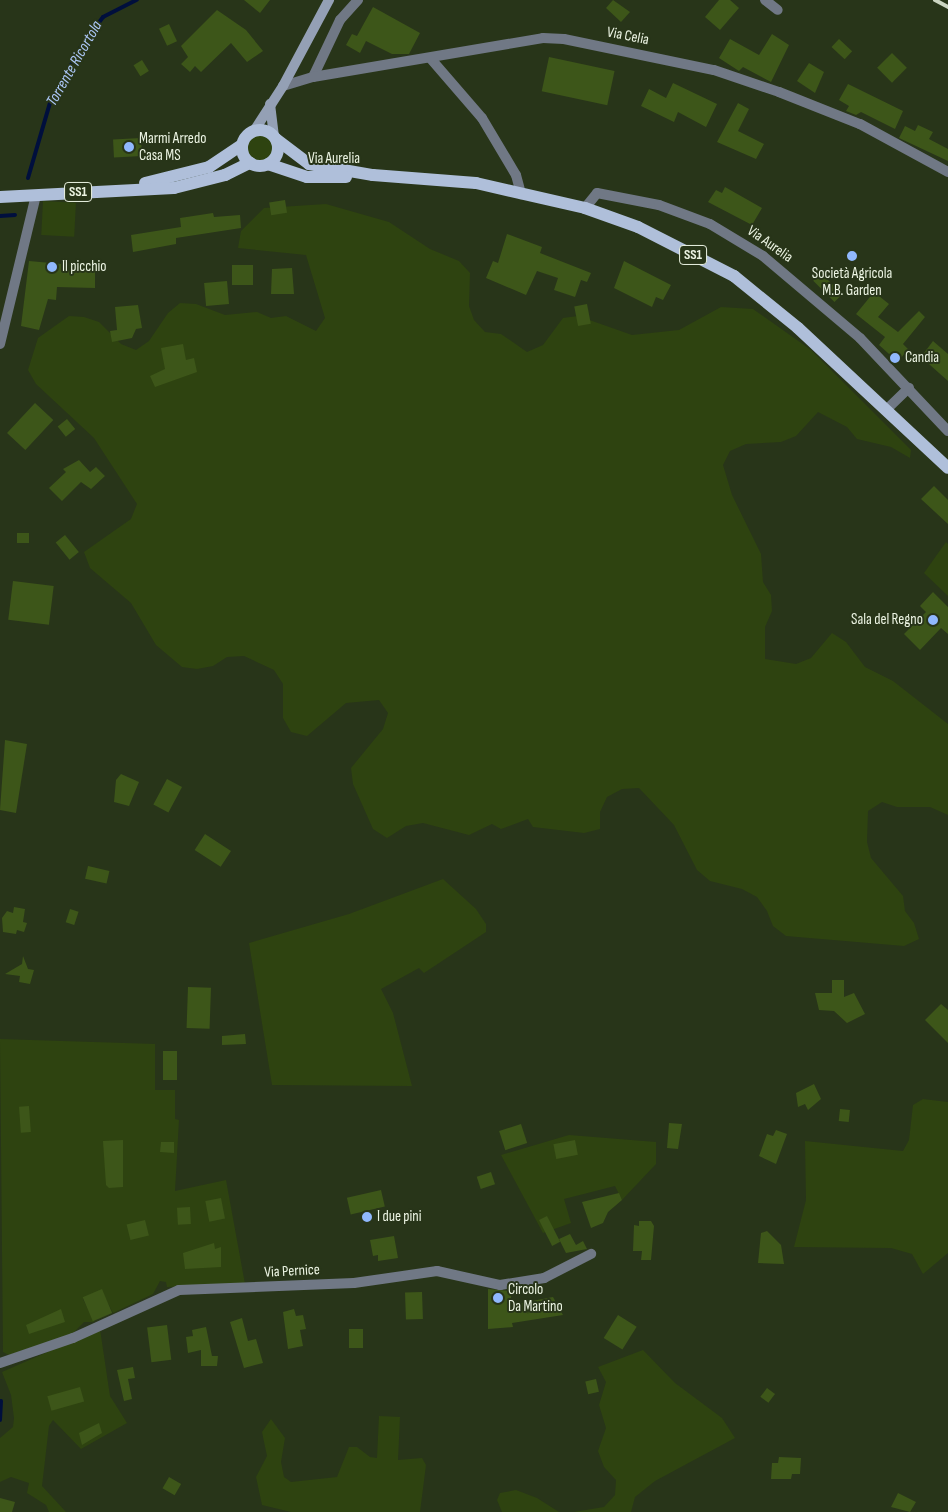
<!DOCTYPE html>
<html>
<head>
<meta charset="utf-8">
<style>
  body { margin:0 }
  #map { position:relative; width:948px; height:1512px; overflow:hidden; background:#283519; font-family:"Sofia Sans Condensed",sans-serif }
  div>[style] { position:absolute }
  .green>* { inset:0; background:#2e4310; transform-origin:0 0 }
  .round { border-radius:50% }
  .stream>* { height:4px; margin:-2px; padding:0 2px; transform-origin:2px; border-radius:2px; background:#000f3d }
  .building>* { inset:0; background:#3d5619; transform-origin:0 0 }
  .street>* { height:10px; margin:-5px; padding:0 5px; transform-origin:5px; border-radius:5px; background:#707885 }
  .secondary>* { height:10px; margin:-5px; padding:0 5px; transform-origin:5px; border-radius:5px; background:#94a0b5 }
  .primary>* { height:12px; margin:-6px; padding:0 6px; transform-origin:6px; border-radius:6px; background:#afbfda }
  .primary>.ring { margin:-6px; padding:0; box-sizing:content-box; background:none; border:12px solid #afbfda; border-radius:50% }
  .rail>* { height:4px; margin:-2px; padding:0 2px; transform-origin:2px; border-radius:2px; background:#ccd5c2 }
  .dots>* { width:14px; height:14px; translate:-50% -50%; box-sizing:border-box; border:2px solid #283519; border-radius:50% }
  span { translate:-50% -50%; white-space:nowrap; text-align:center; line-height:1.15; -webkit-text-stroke:4px #283519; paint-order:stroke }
  .shield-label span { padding:1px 4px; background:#283519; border:1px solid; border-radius:4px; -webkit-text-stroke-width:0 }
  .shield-label { font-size:14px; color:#ecf4e3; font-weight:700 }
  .street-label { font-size:15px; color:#ecf4e3 }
  .poi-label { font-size:15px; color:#ecf4e3 }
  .left { translate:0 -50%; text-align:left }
  .right { translate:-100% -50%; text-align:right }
  .water-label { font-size:16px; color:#abc6f5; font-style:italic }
</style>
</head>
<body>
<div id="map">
  <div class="green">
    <div class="round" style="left:245px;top:133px;width:30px;height:30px"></div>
    <div style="left:43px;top:201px;width:33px;height:34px;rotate:3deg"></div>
    <div style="clip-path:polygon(326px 204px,389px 222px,430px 249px,459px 261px,470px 273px,469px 306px,474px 320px,485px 332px,501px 334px,527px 352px,543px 345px,563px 318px,578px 316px,632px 335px,679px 330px,721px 307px,753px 309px,811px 350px,911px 450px,910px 458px,891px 447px,857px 439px,847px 427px,818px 412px,796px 436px,781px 442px,746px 444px,730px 451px,723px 465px,732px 495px,761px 554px,763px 582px,771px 595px,772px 611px,765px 627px,765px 659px,796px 664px,811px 658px,832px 633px,846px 642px,865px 667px,893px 681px,948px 724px,948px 815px,930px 807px,897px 807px,882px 802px,868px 811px,867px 842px,871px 858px,903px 896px,905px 911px,914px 923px,919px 939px,904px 946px,786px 936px,773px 926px,767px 911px,757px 897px,742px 889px,710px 881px,697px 870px,674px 825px,639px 788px,622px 789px,607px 797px,600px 812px,600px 829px,584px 833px,533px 827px,528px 819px,501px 829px,492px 824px,469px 835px,423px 823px,406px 826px,387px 838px,373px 829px,353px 784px,351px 768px,383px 729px,388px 713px,379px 700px,346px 703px,307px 736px,291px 732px,283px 718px,283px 684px,274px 670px,244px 656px,227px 657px,213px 666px,197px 669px,182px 667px,156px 645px,131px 603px,90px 568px,84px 552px,131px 519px,137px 504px,94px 438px,36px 384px,28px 370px,38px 338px,69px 316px,84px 317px,99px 322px,121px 344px,136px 350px,149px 341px,168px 313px,180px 303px,196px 304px,225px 315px,257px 312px,271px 318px,286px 316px,316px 331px,325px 318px,306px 255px,238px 248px,241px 231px,264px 208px)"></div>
    <div style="clip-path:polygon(946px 542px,948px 544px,948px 596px,924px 573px)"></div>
    <div style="clip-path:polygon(443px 879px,476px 909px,486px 924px,486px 932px,424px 973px,419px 968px,381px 989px,393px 1013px,412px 1086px,272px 1085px,249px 943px,349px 914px)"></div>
    <div style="clip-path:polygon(0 1039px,155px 1044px,155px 1090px,175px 1090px,175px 1119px,179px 1120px,175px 1191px,226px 1180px,245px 1284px,167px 1287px,166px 1282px,160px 1281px,153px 1294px,113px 1313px,101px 1290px,83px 1299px,94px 1322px,84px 1322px,72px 1334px,9px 1355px,3px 1352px)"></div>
    <div style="clip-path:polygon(923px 1099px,948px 1102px,948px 1253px,923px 1274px,912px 1254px,891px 1248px,794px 1247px,806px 1200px,805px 1141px,903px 1151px,909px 1140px,913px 1105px)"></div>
    <div style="clip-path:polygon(569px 1135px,656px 1142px,656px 1164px,622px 1200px,615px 1186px,564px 1199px,571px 1223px,543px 1233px,501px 1155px)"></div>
    <div style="clip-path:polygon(100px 1329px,110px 1396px,127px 1423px,81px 1449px,53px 1420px,49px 1426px,42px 1486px,66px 1512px,49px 1512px,46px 1505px,27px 1493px,29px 1483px,11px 1477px,0 1482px,0 1438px,13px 1427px,14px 1418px,11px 1395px,2px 1372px)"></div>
    <div style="clip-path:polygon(643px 1350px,675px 1383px,722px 1418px,735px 1438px,655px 1481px,635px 1497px,631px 1512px,574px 1512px,604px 1507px,615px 1495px,616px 1480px,604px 1467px,598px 1451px,606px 1428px,599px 1405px,606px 1382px,598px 1367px)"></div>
    <div style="clip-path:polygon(379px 1416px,400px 1417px,398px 1460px,422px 1458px,426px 1465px,420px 1512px,291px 1512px,262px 1505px,256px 1477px,267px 1456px,262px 1432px,271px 1419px,285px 1438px,281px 1462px,284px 1477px,291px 1482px,337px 1477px,349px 1447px,357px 1447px,370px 1457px,377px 1458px)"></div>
    <div style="clip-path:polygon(516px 1490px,537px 1498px,559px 1512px,502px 1512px,497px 1500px,500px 1493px)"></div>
  </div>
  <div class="stream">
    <div style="left:28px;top:178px;width:78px;rotate:-73.7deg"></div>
    <div style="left:50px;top:103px;width:66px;rotate:-61.1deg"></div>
    <div style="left:82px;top:45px;width:35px;rotate:-53deg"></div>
    <div style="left:103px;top:17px;width:38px;rotate:-27deg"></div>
    <div style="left:0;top:216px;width:15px;rotate:-4deg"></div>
    <div style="left:0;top:1420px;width:19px;rotate:-87deg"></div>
  </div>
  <div class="building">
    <div style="clip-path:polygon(244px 0,270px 0,260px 13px)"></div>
    <div style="clip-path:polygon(613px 0,630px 12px,621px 22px,606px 8px)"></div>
    <div style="clip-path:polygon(719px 0,730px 0,739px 8px,720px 30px,705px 17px)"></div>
    <div style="clip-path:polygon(373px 7px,420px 33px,409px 54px,392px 54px,366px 41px,360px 53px,346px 45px,352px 34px,357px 36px)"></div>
    <div style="clip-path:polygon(217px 10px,246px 30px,263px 51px,247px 62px,231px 43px,201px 72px,195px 66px,190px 72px,181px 64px,188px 57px,181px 46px)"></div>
    <div style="left:169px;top:24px;width:19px;height:11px;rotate:65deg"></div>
    <div style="clip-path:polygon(772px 34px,789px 45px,771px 82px,743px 67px,739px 71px,719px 58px,730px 39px,759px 55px)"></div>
    <div style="left:839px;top:39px;width:18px;height:11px;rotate:43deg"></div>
    <div style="left:892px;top:53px;width:21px;height:21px;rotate:45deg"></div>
    <div style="left:549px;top:57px;width:67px;height:35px;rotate:12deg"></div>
    <div style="left:142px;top:60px;width:13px;height:10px;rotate:58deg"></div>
    <div style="clip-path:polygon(809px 63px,824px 72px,815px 93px,797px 81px)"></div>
    <div style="clip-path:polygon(673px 83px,717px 104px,706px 127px,678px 112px,674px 122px,641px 106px,649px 89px,666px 98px)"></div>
    <div style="clip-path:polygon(848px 84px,903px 111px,895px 129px,861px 112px,856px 115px,846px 111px,849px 106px,839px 100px)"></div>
    <div style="clip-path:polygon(738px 103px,749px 109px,738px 131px,764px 144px,756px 159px,717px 142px)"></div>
    <div style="clip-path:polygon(918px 125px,933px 132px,929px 139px,948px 149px,948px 161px,899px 138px,905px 126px,915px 131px)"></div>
    <div style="left:141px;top:138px;width:18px;height:28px;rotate:87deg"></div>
    <div style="clip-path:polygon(725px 187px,762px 208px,752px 225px,708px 202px,716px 190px,722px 193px)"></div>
    <div style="left:285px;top:200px;width:13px;height:16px;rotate:81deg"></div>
    <div style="clip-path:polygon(213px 213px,214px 217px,240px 215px,241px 228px,176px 238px,176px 244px,133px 252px,131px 235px,181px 227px,180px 218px)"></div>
    <div style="clip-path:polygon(507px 234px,542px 247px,540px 253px,591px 273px,587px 282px,581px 280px,575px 297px,554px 290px,558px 278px,537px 271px,526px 295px,486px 278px,493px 261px,498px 263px)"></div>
    <div style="clip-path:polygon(29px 261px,95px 267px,95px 288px,57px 287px,56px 300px,48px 299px,39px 330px,21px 326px)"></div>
    <div style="clip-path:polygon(624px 261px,671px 285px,663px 300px,656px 297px,652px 307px,614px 288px)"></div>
    <div style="left:232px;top:265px;width:21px;height:20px"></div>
    <div style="clip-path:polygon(292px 268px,294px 294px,271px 294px,272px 269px)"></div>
    <div style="left:821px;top:273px;width:30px;height:11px;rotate:45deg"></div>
    <div style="left:227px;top:281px;width:23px;height:23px;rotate:85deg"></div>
    <div style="clip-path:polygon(874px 292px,889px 304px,878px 317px,898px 332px,919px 311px,925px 317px,903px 344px,908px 349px,898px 362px,879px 345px,885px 337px,856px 314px)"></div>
    <div style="left:587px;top:304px;width:20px;height:13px;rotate:79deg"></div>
    <div style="clip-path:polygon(138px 305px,142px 328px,136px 329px,132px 338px,112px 342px,110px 331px,117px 330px,115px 307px)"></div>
    <div style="clip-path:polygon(933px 341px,948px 354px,948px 381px,921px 357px)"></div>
    <div style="clip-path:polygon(183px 344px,186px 360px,194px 358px,197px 372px,155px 387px,150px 376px,165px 369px,161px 348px)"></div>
    <div style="left:35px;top:403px;width:25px;height:41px;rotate:43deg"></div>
    <div style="left:67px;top:419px;width:13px;height:12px;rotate:51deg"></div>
    <div style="clip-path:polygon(79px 460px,90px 472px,96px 467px,105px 476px,91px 489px,81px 482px,62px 501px,49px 488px,66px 472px,63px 469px)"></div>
    <div style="clip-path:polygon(934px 486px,948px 500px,948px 524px,921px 499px)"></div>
    <div style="left:29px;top:533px;width:10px;height:12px;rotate:90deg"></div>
    <div style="left:65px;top:535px;width:22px;height:12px;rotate:51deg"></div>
    <div style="left:13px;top:581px;width:41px;height:39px;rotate:7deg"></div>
    <div style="clip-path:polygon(933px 592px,948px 607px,948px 634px,941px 628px,920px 650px,904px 634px,926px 612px,920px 606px)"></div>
    <div style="clip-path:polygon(5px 740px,27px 744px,16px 813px,0 810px)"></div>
    <div style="clip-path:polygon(121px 774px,139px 782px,129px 806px,114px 802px,116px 780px)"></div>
    <div style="left:167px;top:779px;width:17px;height:29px;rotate:28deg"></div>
    <div style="left:205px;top:834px;width:31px;height:19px;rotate:33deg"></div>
    <div style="left:88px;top:866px;width:22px;height:13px;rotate:13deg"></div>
    <div style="clip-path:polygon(14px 907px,25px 909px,23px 922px,27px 923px,24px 932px,17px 930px,16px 934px,3px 932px,2px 918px,7px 911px,13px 913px)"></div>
    <div style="left:70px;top:909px;width:9px;height:14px;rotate:18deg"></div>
    <div style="clip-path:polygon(23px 956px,28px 969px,34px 970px,30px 984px,19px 982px,20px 976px,5px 974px,22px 964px)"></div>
    <div style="clip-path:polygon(832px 980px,844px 980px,844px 997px,854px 993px,865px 1014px,847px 1023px,834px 1011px,819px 1010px,815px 993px,832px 993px)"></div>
    <div style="left:188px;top:987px;width:23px;height:41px;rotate:2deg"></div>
    <div style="clip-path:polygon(941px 1004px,948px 1010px,948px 1043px,925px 1020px)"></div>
    <div style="clip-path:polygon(245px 1034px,246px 1044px,222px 1045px,222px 1036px)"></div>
    <div style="left:163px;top:1051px;width:14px;height:29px"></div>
    <div style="clip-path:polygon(814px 1084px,821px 1099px,808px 1110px,805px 1104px,798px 1107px,796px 1093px)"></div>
    <div style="left:29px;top:1106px;width:26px;height:10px;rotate:86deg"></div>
    <div style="left:840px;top:1109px;width:10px;height:12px;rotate:6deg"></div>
    <div style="clip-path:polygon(669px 1123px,682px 1124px,678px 1149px,667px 1148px)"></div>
    <div style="left:521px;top:1124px;width:20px;height:23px;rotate:72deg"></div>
    <div style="clip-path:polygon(776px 1130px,787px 1134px,776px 1164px,759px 1156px,767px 1134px,773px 1136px)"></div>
    <div style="clip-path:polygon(123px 1140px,123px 1187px,109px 1188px,106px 1185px,103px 1141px)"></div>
    <div style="left:575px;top:1140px;width:15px;height:22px;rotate:79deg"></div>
    <div style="clip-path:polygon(161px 1142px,174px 1142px,174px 1153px,160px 1152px)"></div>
    <div style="left:491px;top:1172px;width:13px;height:15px;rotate:72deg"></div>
    <div style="left:381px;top:1190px;width:17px;height:35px;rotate:77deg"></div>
    <div style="clip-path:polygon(619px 1193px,622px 1200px,608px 1212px,603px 1223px,591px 1228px,582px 1202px)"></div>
    <div style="left:221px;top:1198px;width:21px;height:16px;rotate:79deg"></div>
    <div style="left:190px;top:1207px;width:17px;height:13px;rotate:87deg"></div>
    <div style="left:547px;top:1216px;width:29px;height:9px;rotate:63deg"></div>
    <div style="left:145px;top:1220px;width:16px;height:19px;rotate:76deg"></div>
    <div style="clip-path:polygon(639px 1221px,651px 1221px,654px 1226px,651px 1260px,641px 1260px,642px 1251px,633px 1251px,634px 1225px,639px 1226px)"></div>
    <div style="clip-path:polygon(767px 1231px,781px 1245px,784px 1264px,758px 1263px,761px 1233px)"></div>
    <div style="clip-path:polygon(570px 1234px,576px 1245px,583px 1241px,587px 1249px,566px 1253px,559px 1239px)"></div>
    <div style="clip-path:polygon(394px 1236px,398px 1258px,378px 1261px,378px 1255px,373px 1256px,370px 1240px)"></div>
    <div style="clip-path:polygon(214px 1243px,215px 1249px,221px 1247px,221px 1267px,185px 1269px,183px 1253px)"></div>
    <div style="left:102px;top:1289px;width:26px;height:21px;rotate:67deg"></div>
    <div style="clip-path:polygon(488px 1289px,511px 1291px,511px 1305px,553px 1297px,563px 1315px,512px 1323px,513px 1327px,488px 1329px)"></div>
    <div style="left:422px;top:1292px;width:27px;height:17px;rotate:88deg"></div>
    <div style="clip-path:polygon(61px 1309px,65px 1322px,29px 1334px,26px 1325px)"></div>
    <div style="clip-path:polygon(294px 1309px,296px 1316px,303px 1315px,306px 1329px,300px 1330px,303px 1346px,288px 1349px,283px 1312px)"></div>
    <div style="left:618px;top:1315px;width:22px;height:27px;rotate:32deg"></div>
    <div style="clip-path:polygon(242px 1318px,248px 1341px,256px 1339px,263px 1363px,244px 1368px,230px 1322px)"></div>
    <div style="left:167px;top:1325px;width:35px;height:20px;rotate:83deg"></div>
    <div style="clip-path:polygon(206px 1327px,212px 1356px,218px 1356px,217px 1366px,201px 1366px,201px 1350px,188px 1353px,186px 1337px,193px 1336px,192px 1330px)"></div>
    <div style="left:363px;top:1329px;width:19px;height:14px;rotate:90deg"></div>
    <div style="clip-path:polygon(133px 1367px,135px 1378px,128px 1379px,132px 1399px,124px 1401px,117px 1370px)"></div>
    <div style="left:596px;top:1379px;width:13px;height:11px;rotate:77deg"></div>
    <div style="left:80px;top:1387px;width:15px;height:34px;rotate:74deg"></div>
    <div style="left:767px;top:1388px;width:10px;height:11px;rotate:37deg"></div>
    <div style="clip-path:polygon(99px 1423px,102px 1433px,82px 1445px,79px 1433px)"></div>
    <div style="clip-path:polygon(779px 1457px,801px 1458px,800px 1474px,792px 1474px,791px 1479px,771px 1479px,772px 1463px,778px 1463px)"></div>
    <div style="left:169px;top:1477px;width:14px;height:13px;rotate:30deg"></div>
    <div style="clip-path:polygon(898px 1493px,916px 1502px,910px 1512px,891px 1507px)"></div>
    <div style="clip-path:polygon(0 1498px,15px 1502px,12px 1512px,0 1512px)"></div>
  </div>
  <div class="street">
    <div style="left:765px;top:0;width:16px;rotate:38deg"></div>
    <div style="left:431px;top:59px;width:78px;rotate:49.2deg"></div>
    <div style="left:482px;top:118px;width:66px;rotate:59.2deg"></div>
    <div style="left:516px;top:175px;width:20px;rotate:75deg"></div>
    <div style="left:313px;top:77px;width:63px;rotate:-64.7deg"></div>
    <div style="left:340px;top:20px;width:27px;rotate:-48deg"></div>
    <div style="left:283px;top:86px;width:31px;rotate:-17deg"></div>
    <div style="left:313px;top:77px;width:233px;rotate:-9.6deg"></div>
    <div style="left:543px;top:38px;width:21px;rotate:3deg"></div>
    <div style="left:564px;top:39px;width:153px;rotate:11.7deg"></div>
    <div style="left:714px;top:70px;width:69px;rotate:18.7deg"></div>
    <div style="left:779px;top:92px;width:87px;rotate:21.6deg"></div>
    <div style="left:860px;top:124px;width:100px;rotate:28.6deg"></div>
    <div style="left:585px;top:208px;width:19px;rotate:-51deg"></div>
    <div style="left:597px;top:193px;width:63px;rotate:11deg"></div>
    <div style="left:659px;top:205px;width:54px;rotate:20.4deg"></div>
    <div style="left:710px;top:224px;width:62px;rotate:31.1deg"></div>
    <div style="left:763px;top:256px;width:127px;rotate:40.2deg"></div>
    <div style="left:860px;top:338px;width:128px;rotate:46.6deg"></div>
    <div style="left:0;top:344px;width:153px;rotate:-76.4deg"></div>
    <div style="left:886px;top:410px;width:32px;rotate:-44deg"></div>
    <div style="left:0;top:1363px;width:77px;rotate:-18.9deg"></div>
    <div style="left:73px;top:1338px;width:116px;rotate:-24.4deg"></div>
    <div style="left:179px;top:1290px;width:175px;rotate:-2.3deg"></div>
    <div style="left:354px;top:1283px;width:84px;rotate:-8.2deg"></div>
    <div style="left:437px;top:1271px;width:65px;rotate:12.5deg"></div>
    <div style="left:500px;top:1285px;width:45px;rotate:-9deg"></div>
    <div style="left:544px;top:1278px;width:53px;rotate:-27.1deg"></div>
  </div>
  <div class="secondary">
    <div style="left:270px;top:104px;width:32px;rotate:83deg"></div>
    <div style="left:254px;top:131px;width:54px;rotate:-57.2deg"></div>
    <div style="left:283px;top:86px;width:98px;rotate:-61.9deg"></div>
  </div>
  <div class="primary">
    <div class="ring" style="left:242px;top:130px;width:24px;height:24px"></div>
    <div style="left:276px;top:139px;width:41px;rotate:37.1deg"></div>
    <div style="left:309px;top:164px;width:65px;rotate:9.8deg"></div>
    <div style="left:373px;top:175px;width:103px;rotate:4.4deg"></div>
    <div style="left:476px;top:183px;width:112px;rotate:12.9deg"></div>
    <div style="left:585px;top:208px;width:56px;rotate:19.7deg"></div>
    <div style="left:638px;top:227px;width:108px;rotate:27deg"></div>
    <div style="left:734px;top:276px;width:82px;rotate:39.1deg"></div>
    <div style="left:798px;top:328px;width:205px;rotate:43deg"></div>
    <div style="left:268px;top:164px;width:41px;rotate:18.4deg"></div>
    <div style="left:307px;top:177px;width:39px"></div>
    <div style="left:145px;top:183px;width:66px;rotate:-14deg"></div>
    <div style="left:209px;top:167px;width:40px;rotate:-34deg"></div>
    <div style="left:0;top:197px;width:174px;rotate:-3deg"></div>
    <div style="left:174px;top:188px;width:53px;rotate:-14.3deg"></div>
    <div style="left:225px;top:175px;width:28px;rotate:-26deg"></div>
  </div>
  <div class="rail">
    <div style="left:935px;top:0;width:15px;rotate:28deg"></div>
  </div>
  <div class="dots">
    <div style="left:129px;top:147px;background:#90b8fd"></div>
    <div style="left:852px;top:256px;background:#90b8fd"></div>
    <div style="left:52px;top:267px;background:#90b8fd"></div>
    <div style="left:895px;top:358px;background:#90b8fd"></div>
    <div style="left:933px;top:620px;background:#90b8fd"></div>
    <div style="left:367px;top:1217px;background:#90b8fd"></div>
    <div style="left:498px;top:1298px;background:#90b8fd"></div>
  </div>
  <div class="shield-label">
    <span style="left:78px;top:192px">SS1</span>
    <span style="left:693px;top:255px">SS1</span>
  </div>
  <div class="street-label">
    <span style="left:628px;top:36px;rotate:11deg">Via Celia</span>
    <span style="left:334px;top:159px">Via Aurelia</span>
    <span style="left:770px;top:244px;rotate:35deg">Via Aurelia</span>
    <span style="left:292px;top:1271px;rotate:-3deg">Via Pernice</span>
  </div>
  <div class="poi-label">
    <span class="left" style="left:139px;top:147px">Marmi Arredo<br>Casa MS</span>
    <span class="left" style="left:62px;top:267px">Il picchio</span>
    <span style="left:852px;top:282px">Società Agricola<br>M.B. Garden</span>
    <span class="left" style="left:905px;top:358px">Candia</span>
    <span class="right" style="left:923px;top:620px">Sala del Regno</span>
    <span class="left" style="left:377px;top:1217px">I due pini</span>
    <span class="left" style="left:508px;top:1298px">Circolo<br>Da Martino</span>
  </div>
  <div class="water-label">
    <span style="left:75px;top:64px;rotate:-60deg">Torrente Ricortola</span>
  </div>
</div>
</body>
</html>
